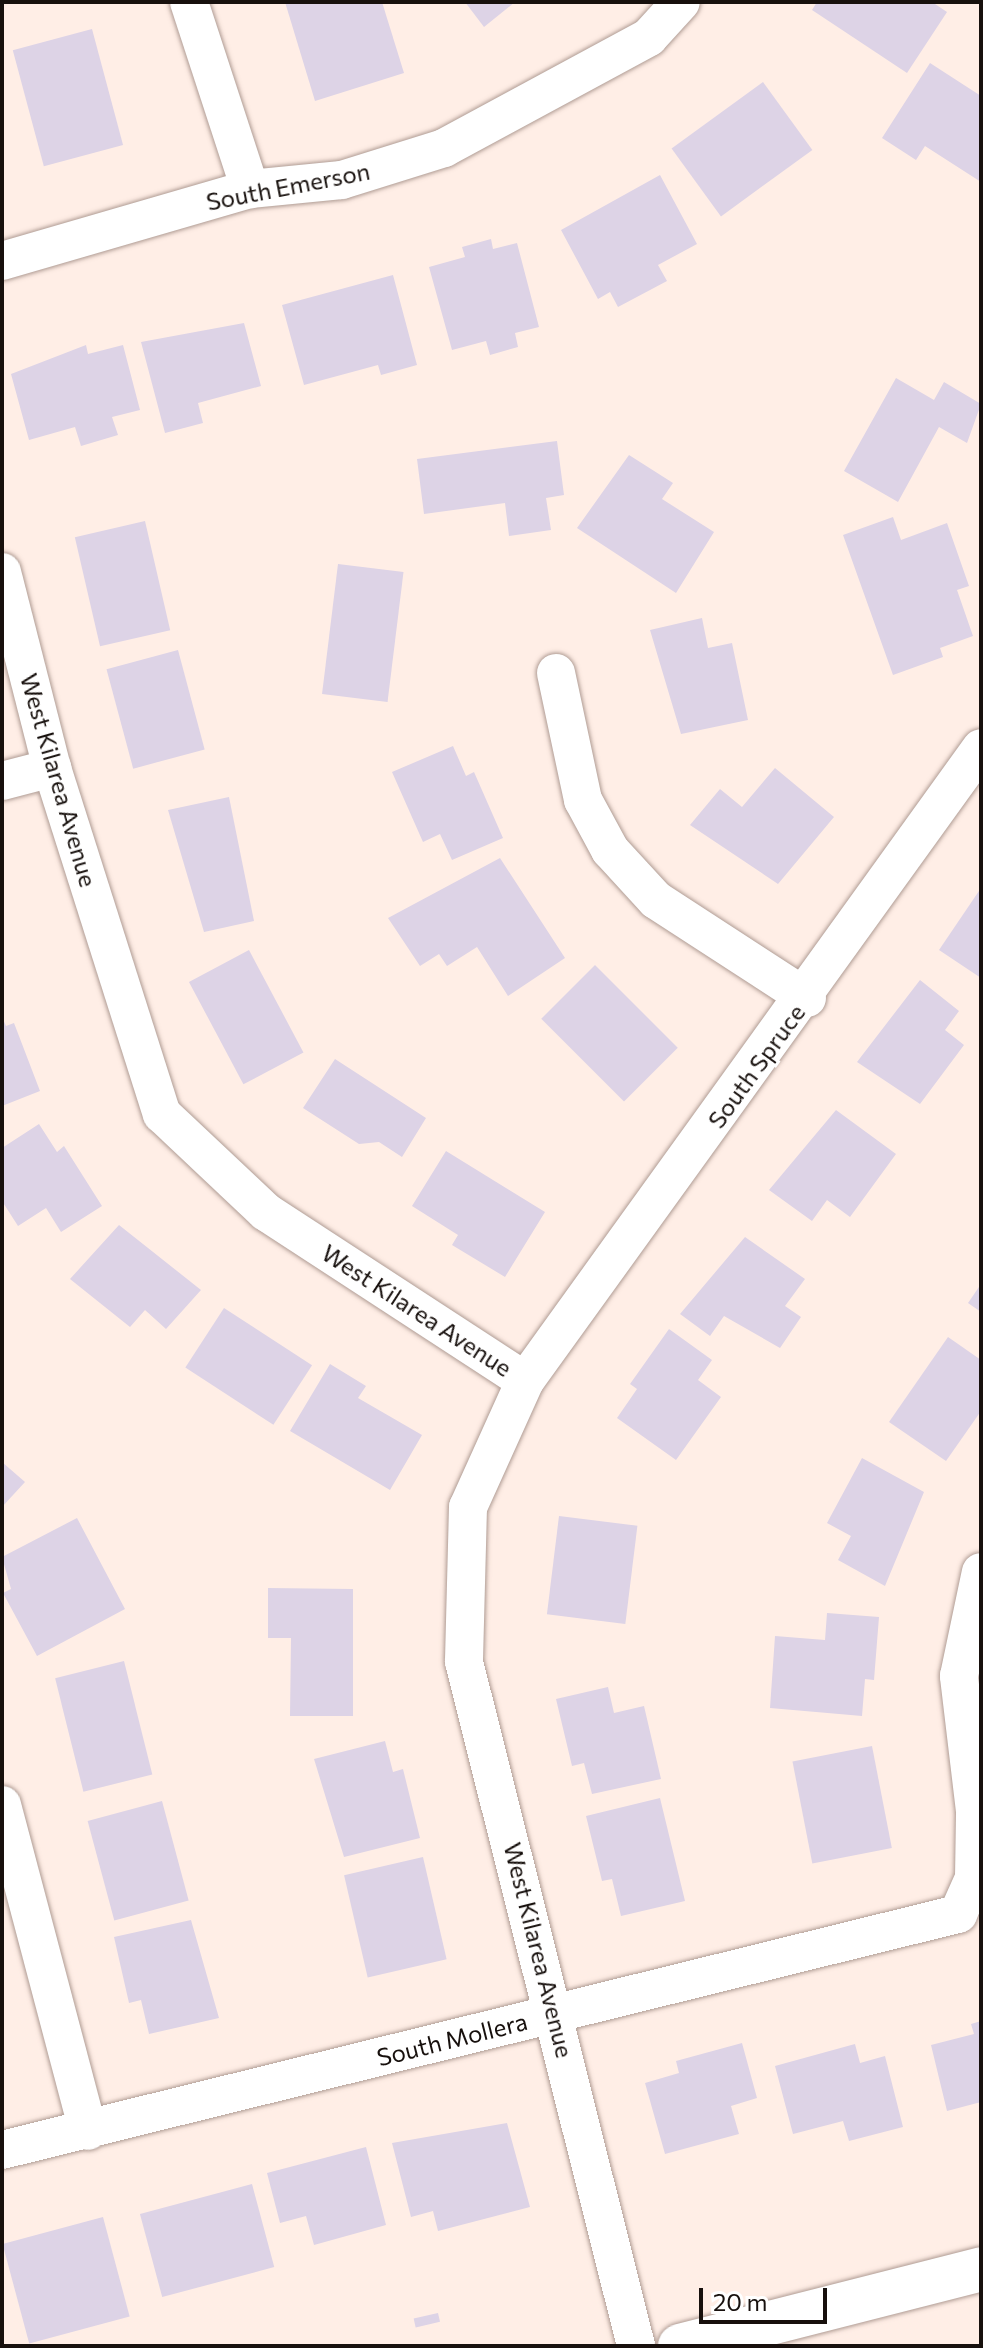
<!DOCTYPE html>
<html>
<head>
<meta charset="utf-8">
<style>
  body { margin:0 }
  #map { position:relative; width:983px; height:2348px; overflow:hidden; background:#ffeee6; font-family:Commissioner,sans-serif }
  div>[style] { position:absolute }
  .building>* { inset:0; background:#ddd3e6; transform-origin:0 0 }
  .roads { filter:drop-shadow(0 0 2px #b09c94) drop-shadow(0 0 2px #b09c94) }
  .street>* { height:38px; margin:-19px; padding:0 19px; transform-origin:19px; border-radius:19px; background:#fff }
  .secondary>* { height:44px; margin:-22px; padding:0 22px; transform-origin:22px; border-radius:22px; background:#fff }
  span { translate:-50% -50%; white-space:nowrap; text-align:center; line-height:1.15; -webkit-text-stroke:6px #fff; paint-order:stroke }
  .street-label { font-size:24px; color:#17100d }
  .frame { position:absolute; inset:0; border:4px solid #17100d; pointer-events:none }
  .scale { position:absolute; left:699px; top:2288px; width:128px; height:36px; box-sizing:border-box; border:4px solid #17100d; border-top:0; padding-left:10px; font-size:24px; line-height:28px; white-space:nowrap; color:#17100d; -webkit-text-stroke:6px #fff; paint-order:stroke }
</style>
</head>
<body>
<div id="map">
  <div class="building">
    <div style="clip-path:polygon(285px 2px,382px 2px,404px 73px,315px 101px)"></div>
    <div style="clip-path:polygon(465px 2px,515px 2px,484px 27px)"></div>
    <div style="clip-path:polygon(817px 2px,932px 2px,947px 12px,907px 73px,812px 10px)"></div>
    <div style="left:92px;top:29px;width:120px;height:82px;rotate:75deg"></div>
    <div style="clip-path:polygon(930px 63px,981px 96px,981px 182px,925px 146px,916px 160px,882px 138px)"></div>
    <div style="left:763px;top:82px;width:84px;height:113px;rotate:54deg"></div>
    <div style="clip-path:polygon(660px 175px,697px 244px,658px 265px,667px 281px,618px 307px,610px 292px,598px 299px,561px 230px)"></div>
    <div style="clip-path:polygon(491px 239px,493px 249px,517px 243px,539px 327px,515px 333px,518px 347px,490px 355px,486px 341px,452px 350px,429px 267px,465px 257px,462px 247px)"></div>
    <div style="clip-path:polygon(393px 275px,417px 365px,381px 375px,378px 365px,304px 385px,282px 305px)"></div>
    <div style="clip-path:polygon(244px 323px,261px 386px,198px 403px,203px 423px,165px 433px,141px 342px)"></div>
    <div style="clip-path:polygon(86px 345px,88px 354px,123px 345px,140px 410px,112px 417px,118px 435px,81px 446px,75px 427px,29px 440px,11px 374px)"></div>
    <div style="clip-path:polygon(896px 378px,934px 400px,944px 382px,981px 404px,967px 443px,939px 427px,898px 502px,844px 471px)"></div>
    <div style="clip-path:polygon(557px 441px,564px 495px,546px 498px,551px 530px,509px 536px,505px 503px,424px 514px,417px 459px)"></div>
    <div style="clip-path:polygon(629px 455px,673px 483px,662px 499px,714px 532px,676px 593px,577px 528px)"></div>
    <div style="clip-path:polygon(893px 517px,901px 540px,947px 523px,969px 586px,957px 590px,973px 636px,940px 648px,943px 657px,893px 675px,843px 535px)"></div>
    <div style="left:145px;top:521px;width:112px;height:72px;rotate:77deg"></div>
    <div style="left:338px;top:564px;width:66px;height:131px;rotate:7deg"></div>
    <div style="clip-path:polygon(702px 618px,708px 648px,732px 643px,748px 720px,681px 734px,650px 630px)"></div>
    <div style="left:178px;top:650px;width:103px;height:74px;rotate:75deg"></div>
    <div style="clip-path:polygon(453px 746px,466px 776px,474px 772px,503px 838px,452px 860px,440px 834px,423px 842px,392px 772px)"></div>
    <div style="clip-path:polygon(775px 768px,834px 817px,778px 884px,690px 825px,720px 789px,742px 807px)"></div>
    <div style="clip-path:polygon(229px 797px,254px 921px,204px 932px,168px 810px)"></div>
    <div style="clip-path:polygon(500px 858px,565px 958px,508px 996px,477px 947px,447px 966px,439px 954px,420px 966px,388px 918px)"></div>
    <div style="clip-path:polygon(981px 888px,981px 978px,939px 950px)"></div>
    <div style="left:249px;top:950px;width:116px;height:68px;rotate:62deg"></div>
    <div style="left:595px;top:965px;width:117px;height:76px;rotate:45deg"></div>
    <div style="clip-path:polygon(920px 980px,959px 1011px,945px 1030px,964px 1045px,920px 1104px,857px 1062px)"></div>
    <div style="clip-path:polygon(2px 1017px,6px 1026px,14px 1023px,40px 1091px,2px 1106px)"></div>
    <div style="clip-path:polygon(335px 1059px,426px 1118px,402px 1157px,379px 1142px,359px 1144px,303px 1108px)"></div>
    <div style="clip-path:polygon(836px 1110px,896px 1154px,850px 1217px,827px 1200px,812px 1221px,769px 1190px)"></div>
    <div style="clip-path:polygon(39px 1124px,57px 1152px,64px 1146px,102px 1206px,61px 1232px,46px 1208px,18px 1226px,2px 1201px,2px 1148px)"></div>
    <div style="clip-path:polygon(446px 1151px,545px 1212px,505px 1277px,452px 1245px,458px 1235px,412px 1206px)"></div>
    <div style="clip-path:polygon(119px 1225px,201px 1290px,166px 1329px,145px 1310px,130px 1327px,70px 1279px)"></div>
    <div style="clip-path:polygon(745px 1237px,805px 1279px,785px 1306px,801px 1317px,780px 1348px,724px 1316px,710px 1336px,680px 1314px)"></div>
    <div style="clip-path:polygon(981px 1284px,981px 1312px,968px 1303px)"></div>
    <div style="left:224px;top:1308px;width:105px;height:71px;rotate:33deg"></div>
    <div style="clip-path:polygon(669px 1329px,712px 1360px,698px 1380px,721px 1397px,676px 1460px,617px 1418px,637px 1389px,630px 1384px)"></div>
    <div style="clip-path:polygon(948px 1337px,981px 1360px,981px 1411px,946px 1461px,889px 1422px)"></div>
    <div style="clip-path:polygon(330px 1364px,366px 1386px,358px 1398px,422px 1435px,390px 1490px,290px 1431px)"></div>
    <div style="clip-path:polygon(862px 1458px,924px 1492px,885px 1586px,838px 1560px,851px 1536px,827px 1523px)"></div>
    <div style="clip-path:polygon(2px 1462px,25px 1482px,2px 1507px)"></div>
    <div style="left:559px;top:1516px;width:79px;height:99px;rotate:7deg"></div>
    <div style="clip-path:polygon(77px 1518px,125px 1609px,37px 1656px,3px 1593px,11px 1589px,2px 1557px)"></div>
    <div style="clip-path:polygon(268px 1588px,353px 1589px,353px 1716px,290px 1716px,291px 1638px,268px 1638px)"></div>
    <div style="clip-path:polygon(827px 1613px,879px 1617px,874px 1680px,865px 1679px,862px 1716px,770px 1708px,775px 1636px,825px 1640px)"></div>
    <div style="left:124px;top:1661px;width:117px;height:71px;rotate:76deg"></div>
    <div style="clip-path:polygon(608px 1687px,614px 1713px,644px 1706px,661px 1779px,592px 1794px,584px 1763px,572px 1766px,556px 1699px)"></div>
    <div style="clip-path:polygon(385px 1741px,393px 1772px,403px 1769px,420px 1838px,344px 1857px,314px 1759px)"></div>
    <div style="left:872px;top:1746px;width:104px;height:81px;rotate:79deg"></div>
    <div style="clip-path:polygon(660px 1798px,685px 1901px,621px 1916px,612px 1879px,602px 1881px,586px 1816px)"></div>
    <div style="left:162px;top:1801px;width:103px;height:77px;rotate:75deg"></div>
    <div style="left:423px;top:1857px;width:105px;height:81px;rotate:77deg"></div>
    <div style="clip-path:polygon(191px 1920px,219px 2018px,149px 2034px,141px 2000px,129px 2003px,114px 1937px)"></div>
    <div style="clip-path:polygon(981px 2021px,981px 2102px,947px 2111px,931px 2045px,974px 2034px,971px 2024px)"></div>
    <div style="clip-path:polygon(742px 2043px,757px 2098px,731px 2106px,739px 2134px,665px 2154px,645px 2083px,679px 2073px,676px 2061px)"></div>
    <div style="clip-path:polygon(855px 2044px,860px 2063px,885px 2056px,903px 2127px,849px 2141px,843px 2121px,793px 2134px,775px 2066px)"></div>
    <div style="clip-path:polygon(507px 2123px,530px 2207px,438px 2231px,433px 2211px,411px 2217px,392px 2143px)"></div>
    <div style="clip-path:polygon(366px 2147px,386px 2225px,314px 2245px,306px 2216px,280px 2223px,267px 2173px)"></div>
    <div style="left:252px;top:2184px;width:86px;height:116px;rotate:75deg"></div>
    <div style="left:103px;top:2217px;width:103px;height:104px;rotate:75deg"></div>
    <div style="left:438px;top:2313px;width:9px;height:25px;rotate:77deg"></div>
  </div>
  <div class="roads">
    <div class="street">
      <div style="left:189px;top:2px;width:197px;rotate:71.9deg"></div>
      <div style="left:2px;top:261px;width:258px;rotate:-16.2deg"></div>
      <div style="left:250px;top:189px;width:92px;rotate:-5.6deg"></div>
      <div style="left:342px;top:180px;width:107px;rotate:-17.4deg"></div>
      <div style="left:444px;top:148px;width:233px;rotate:-28.4deg"></div>
      <div style="left:649px;top:37px;width:47px;rotate:-47.6deg"></div>
      <div style="left:2px;top:572px;width:202px;rotate:75.7deg"></div>
      <div style="left:52px;top:768px;width:363px;rotate:72.4deg"></div>
      <div style="left:162px;top:1114px;width:143px;rotate:43.3deg"></div>
      <div style="left:266px;top:1212px;width:309px;rotate:33.1deg"></div>
      <div style="left:525px;top:1381px;width:138px;rotate:114.3deg"></div>
      <div style="left:468px;top:1507px;width:155px;rotate:91.5deg"></div>
      <div style="left:464px;top:1662px;width:705px;rotate:75.88deg"></div>
      <div style="left:556px;top:673px;width:130px;rotate:78deg"></div>
      <div style="left:583px;top:800px;width:57px;rotate:61.6deg"></div>
      <div style="left:610px;top:850px;width:68px;rotate:47.4deg"></div>
      <div style="left:656px;top:900px;width:180px;rotate:33deg"></div>
      <div style="left:2px;top:781px;width:52px;rotate:-14.6deg"></div>
      <div style="left:525px;top:1381px;width:780px;rotate:-54.23deg"></div>
      <div style="left:2px;top:1805px;width:337px;rotate:75.2deg"></div>
      <div style="left:2px;top:2150px;width:985px;rotate:-13.87deg"></div>
      <div style="left:958px;top:1914px;width:39px;rotate:-66deg"></div>
      <div style="left:974px;top:1878px;width:67px;rotate:-89.1deg"></div>
      <div style="left:975px;top:1811px;width:136px;rotate:-96.8deg"></div>
      <div style="left:959px;top:1676px;width:106px;rotate:-78.1deg"></div>
    </div>
    <div class="secondary">
      <div style="left:680px;top:2346px;width:311px;rotate:-14.3deg"></div>
    </div>
  </div>
  <div class="street-label">
    <span style="left:288px;top:186px;rotate:-11deg">South Emerson</span>
    <span style="left:59px;top:780px;rotate:74deg">West Kilarea Avenue</span>
    <span style="left:756px;top:1066px;rotate:-54deg">South Spruce</span>
    <span style="left:417px;top:1310px;rotate:33deg">West Kilarea Avenue</span>
    <span style="left:539px;top:1950px;rotate:76deg">West Kilarea Avenue</span>
    <span style="left:452px;top:2039px;rotate:-14deg">South Mollera</span>
  </div>
  <div class="frame"></div>
  <div class="scale">20 m</div>
</div>
</body>
</html>
